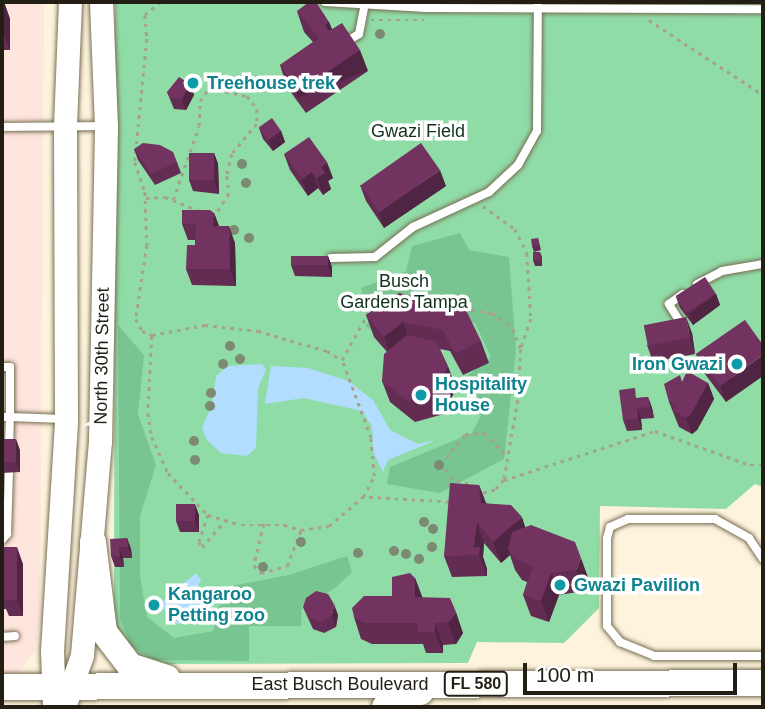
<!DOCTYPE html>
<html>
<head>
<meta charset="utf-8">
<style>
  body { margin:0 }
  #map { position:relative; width:765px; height:709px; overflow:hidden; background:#fef4dd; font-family:Arial,sans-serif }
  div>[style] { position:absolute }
  .commercial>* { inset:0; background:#fee5dd }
  .green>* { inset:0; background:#90dca7 }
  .forest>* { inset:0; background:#79c591 }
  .water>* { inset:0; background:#b3ddfe }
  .path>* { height:2.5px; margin-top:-1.25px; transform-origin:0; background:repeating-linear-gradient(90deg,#a8a08e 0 3.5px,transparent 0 8.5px) }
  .roads { filter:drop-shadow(0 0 2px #796e54) drop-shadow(0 0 2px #796e54) }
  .lane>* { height:8px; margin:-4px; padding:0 4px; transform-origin:4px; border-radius:4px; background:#fff }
  .secondary>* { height:23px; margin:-11.5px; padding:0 11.5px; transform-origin:11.5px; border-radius:11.5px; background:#fff }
  .primary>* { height:26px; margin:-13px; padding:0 13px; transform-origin:13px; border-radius:13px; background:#fff }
  .trees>* { width:10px; height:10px; margin:-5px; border-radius:50%; background:#7c8973 }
  .wall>* { inset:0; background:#632c53 }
  .shaded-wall>* { inset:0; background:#502443; transform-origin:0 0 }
  .building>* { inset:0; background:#733360; transform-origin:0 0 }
  .dots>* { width:19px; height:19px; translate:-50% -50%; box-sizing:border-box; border:4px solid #fff; border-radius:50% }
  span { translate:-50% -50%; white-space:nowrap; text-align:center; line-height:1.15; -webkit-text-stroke:7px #fff; paint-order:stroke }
  .shield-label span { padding:2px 5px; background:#fff; border:2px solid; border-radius:5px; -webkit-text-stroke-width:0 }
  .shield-label { font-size:16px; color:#221e13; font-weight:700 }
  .culture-label { font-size:18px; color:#0d838f; font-weight:700 }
  .left { translate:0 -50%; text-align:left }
  .right { translate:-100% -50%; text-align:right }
  .park-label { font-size:18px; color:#11311d }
  .street-label { font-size:18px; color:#221e13 }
  .frame { position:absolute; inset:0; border:4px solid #221e13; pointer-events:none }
  .scale { position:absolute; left:523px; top:663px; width:214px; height:32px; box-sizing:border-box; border:4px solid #221e13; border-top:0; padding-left:9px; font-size:21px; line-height:24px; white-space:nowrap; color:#221e13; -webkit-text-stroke:5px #fff; paint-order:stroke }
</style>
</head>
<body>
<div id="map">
  <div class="commercial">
    <div style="clip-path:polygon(2px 2px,44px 2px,40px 617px,35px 651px,18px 673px,2px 674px)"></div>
  </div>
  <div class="green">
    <div style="clip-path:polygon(115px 2px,763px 2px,763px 487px,755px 484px,726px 509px,600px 506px,599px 608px,564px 643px,477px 642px,468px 663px,151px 664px,139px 658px,119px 634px,114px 615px)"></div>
  </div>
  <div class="forest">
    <div style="clip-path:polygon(460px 233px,469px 250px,509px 257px,516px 350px,504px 459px,440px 493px,387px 484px,390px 467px,472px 433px,481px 415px,467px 405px,466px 377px,491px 357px,475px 323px,406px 308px,375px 333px,365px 326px,379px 309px,366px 307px,361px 288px,406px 271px,412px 246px)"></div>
    <div style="clip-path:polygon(118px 325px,144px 355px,138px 414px,156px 465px,140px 516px,140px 576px,147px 617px,174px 638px,213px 631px,221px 600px,231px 586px,289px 575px,347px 556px,352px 572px,334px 589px,302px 606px,301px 626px,249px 626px,249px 661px,154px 660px,131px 646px,120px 619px)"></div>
  </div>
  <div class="water">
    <div style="clip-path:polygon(262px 364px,266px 370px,258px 388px,256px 448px,247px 456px,221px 453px,207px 440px,202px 428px,212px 405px,216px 376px,228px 366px)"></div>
    <div style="clip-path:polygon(271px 366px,308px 368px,348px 381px,373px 400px,390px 430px,418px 444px,436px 440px,388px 460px,383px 472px,373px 452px,372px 426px,362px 411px,304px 398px,265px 404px)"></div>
    <div style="clip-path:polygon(196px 573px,201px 580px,193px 598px,208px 610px,205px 618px,177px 624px,159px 604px)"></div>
  </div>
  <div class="path">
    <div style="left:161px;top:2px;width:21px;rotate:141deg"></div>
    <div style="left:145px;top:15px;width:24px;rotate:85deg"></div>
    <div style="left:147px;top:39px;width:124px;rotate:95.6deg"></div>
    <div style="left:135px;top:162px;width:32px;rotate:72deg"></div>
    <div style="left:145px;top:192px;width:53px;rotate:87.8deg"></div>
    <div style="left:147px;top:245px;width:75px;rotate:98.5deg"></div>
    <div style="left:136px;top:319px;width:13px;rotate:63deg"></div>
    <div style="left:142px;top:331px;width:11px;rotate:22deg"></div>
    <div style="left:152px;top:335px;width:54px;rotate:-10.7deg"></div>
    <div style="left:205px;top:325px;width:53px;rotate:6.5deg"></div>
    <div style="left:258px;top:331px;width:72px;rotate:16.2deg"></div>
    <div style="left:327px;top:351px;width:17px;rotate:31deg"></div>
    <div style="left:371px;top:20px;width:53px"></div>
    <div style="left:649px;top:20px;width:136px;rotate:33.3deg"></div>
    <div style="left:146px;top:198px;width:19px;rotate:-3deg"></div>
    <div style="left:165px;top:197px;width:37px;rotate:22deg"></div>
    <div style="left:173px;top:200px;width:78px;rotate:-70.6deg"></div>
    <div style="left:199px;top:126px;width:25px;rotate:-88deg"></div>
    <div style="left:200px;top:101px;width:16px;rotate:-55deg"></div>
    <div style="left:209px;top:88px;width:39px;rotate:12deg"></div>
    <div style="left:247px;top:96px;width:16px;rotate:52deg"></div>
    <div style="left:257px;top:109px;width:15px;rotate:90deg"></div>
    <div style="left:257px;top:124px;width:39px;rotate:130deg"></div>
    <div style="left:232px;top:154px;width:23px;rotate:103deg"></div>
    <div style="left:227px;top:176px;width:18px;rotate:84deg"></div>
    <div style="left:229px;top:194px;width:27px;rotate:123deg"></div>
    <div style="left:483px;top:206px;width:39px;rotate:36deg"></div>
    <div style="left:515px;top:229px;width:27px;rotate:63deg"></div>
    <div style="left:527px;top:253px;width:66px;rotate:86.5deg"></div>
    <div style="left:531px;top:319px;width:31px;rotate:109deg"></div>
    <div style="left:387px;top:297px;width:106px;rotate:8.7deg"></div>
    <div style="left:492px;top:313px;width:26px;rotate:37deg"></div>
    <div style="left:513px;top:329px;width:22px;rotate:68deg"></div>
    <div style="left:521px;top:349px;width:51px;rotate:93.4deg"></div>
    <div style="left:518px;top:400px;width:81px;rotate:99.9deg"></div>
    <div style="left:504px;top:480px;width:13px;rotate:132deg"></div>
    <div style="left:495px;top:490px;width:48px;rotate:165.4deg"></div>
    <div style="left:449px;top:502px;width:86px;rotate:-176.7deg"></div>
    <div style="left:363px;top:497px;width:24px;rotate:-62deg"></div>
    <div style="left:374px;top:476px;width:38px;rotate:-95deg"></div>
    <div style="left:371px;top:438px;width:83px;rotate:-110.4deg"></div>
    <div style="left:342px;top:360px;width:56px;rotate:-61.1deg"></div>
    <div style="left:369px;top:311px;width:23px;rotate:-38deg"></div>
    <div style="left:152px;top:336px;width:77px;rotate:93deg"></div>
    <div style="left:148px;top:413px;width:24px;rotate:81deg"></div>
    <div style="left:152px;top:437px;width:39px;rotate:66deg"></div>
    <div style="left:168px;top:473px;width:58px;rotate:46.4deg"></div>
    <div style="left:208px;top:515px;width:34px;rotate:17deg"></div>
    <div style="left:241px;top:525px;width:43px"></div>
    <div style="left:284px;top:525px;width:18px;rotate:16deg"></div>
    <div style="left:301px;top:530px;width:28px;rotate:-8deg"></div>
    <div style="left:329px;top:526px;width:45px;rotate:-40.5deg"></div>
    <div style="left:504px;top:480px;width:159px;rotate:-18deg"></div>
    <div style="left:655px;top:431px;width:101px;rotate:19.7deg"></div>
    <div style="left:750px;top:465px;width:13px"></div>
    <div style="left:468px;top:484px;width:16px;rotate:-162deg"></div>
    <div style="left:453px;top:479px;width:19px;rotate:-129deg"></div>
    <div style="left:441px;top:464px;width:38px;rotate:-51deg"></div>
    <div style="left:465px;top:434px;width:19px;rotate:-3deg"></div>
    <div style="left:484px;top:433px;width:34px;rotate:45deg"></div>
    <div style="left:208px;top:515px;width:28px;rotate:108deg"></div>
    <div style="left:199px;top:542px;width:6px;rotate:59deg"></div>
    <div style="left:202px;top:547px;width:35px;rotate:-49deg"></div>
    <div style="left:264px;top:524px;width:42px;rotate:103.7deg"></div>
    <div style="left:254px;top:565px;width:11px;rotate:49deg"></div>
    <div style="left:261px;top:573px;width:27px;rotate:-15deg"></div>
    <div style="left:287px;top:566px;width:39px;rotate:-69deg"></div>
  </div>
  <div class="roads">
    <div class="lane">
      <div style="left:325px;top:2px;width:101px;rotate:3.4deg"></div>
      <div style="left:426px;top:8px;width:337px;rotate:0.2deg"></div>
      <div style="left:344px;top:43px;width:17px;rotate:-31deg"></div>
      <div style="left:359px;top:34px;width:33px;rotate:-79deg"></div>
      <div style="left:2px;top:127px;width:102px;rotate:-0.6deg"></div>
      <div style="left:331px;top:258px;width:44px;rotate:-1.3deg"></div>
      <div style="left:375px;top:257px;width:48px;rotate:-38.3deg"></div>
      <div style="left:413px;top:227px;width:84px;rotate:-24.7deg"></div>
      <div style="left:489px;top:192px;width:40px;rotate:-43deg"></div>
      <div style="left:518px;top:165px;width:39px;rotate:-61deg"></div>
      <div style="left:537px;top:131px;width:129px;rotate:-89.6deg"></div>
      <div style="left:697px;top:284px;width:28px;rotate:-27deg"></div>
      <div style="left:722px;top:271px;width:42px;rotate:-9.7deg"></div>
      <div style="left:682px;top:325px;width:25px;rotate:-122deg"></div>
      <div style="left:669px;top:304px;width:17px;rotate:-36deg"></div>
      <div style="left:2px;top:367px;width:8px"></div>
      <div style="left:10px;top:367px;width:50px;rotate:90deg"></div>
      <div style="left:10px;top:417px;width:53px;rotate:2.2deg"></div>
      <div style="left:2px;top:417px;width:8px"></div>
      <div style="left:10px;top:417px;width:30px;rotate:92deg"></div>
      <div style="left:2px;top:540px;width:8px;rotate:-50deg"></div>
      <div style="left:7px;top:534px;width:62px;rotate:-88.2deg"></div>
      <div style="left:763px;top:559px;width:25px;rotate:-124deg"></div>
      <div style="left:749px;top:538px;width:39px;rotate:-151deg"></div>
      <div style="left:715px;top:519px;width:87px;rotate:180deg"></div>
      <div style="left:628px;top:519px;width:20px;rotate:156deg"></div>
      <div style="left:610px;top:527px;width:11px;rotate:105deg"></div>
      <div style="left:607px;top:538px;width:88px;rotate:90deg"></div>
      <div style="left:607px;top:626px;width:21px;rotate:51deg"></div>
      <div style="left:620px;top:642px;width:37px;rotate:22deg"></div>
      <div style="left:654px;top:656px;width:109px"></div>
      <div style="left:2px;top:637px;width:13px;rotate:-4deg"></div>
    </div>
    <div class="secondary">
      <div style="left:54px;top:705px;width:54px;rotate:-92.1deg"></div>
      <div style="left:52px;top:651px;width:232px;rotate:-86.5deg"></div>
      <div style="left:66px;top:419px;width:293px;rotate:-90.2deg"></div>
      <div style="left:65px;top:126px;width:124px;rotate:-87.7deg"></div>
      <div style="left:64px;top:707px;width:55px;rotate:-70.9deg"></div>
      <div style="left:82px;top:655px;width:215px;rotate:-85.2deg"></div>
      <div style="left:100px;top:441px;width:315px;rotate:-88.9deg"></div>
      <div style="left:106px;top:126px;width:124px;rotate:-92.3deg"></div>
    </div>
    <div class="primary">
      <div style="left:93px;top:542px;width:91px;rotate:83deg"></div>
      <div style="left:104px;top:632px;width:43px;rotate:52.6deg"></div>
      <div style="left:130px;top:666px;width:39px;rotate:18deg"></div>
      <div style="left:2px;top:687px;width:761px;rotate:-0.3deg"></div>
      <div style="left:385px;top:707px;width:19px;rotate:-36deg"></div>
      <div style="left:400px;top:696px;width:21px;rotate:-11deg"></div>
    </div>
  </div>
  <div class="trees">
    <div style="left:380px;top:34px"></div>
    <div style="left:242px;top:164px"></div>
    <div style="left:246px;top:183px"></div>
    <div style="left:234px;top:230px"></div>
    <div style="left:249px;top:238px"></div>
    <div style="left:230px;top:346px"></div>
    <div style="left:240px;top:359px"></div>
    <div style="left:223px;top:364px"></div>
    <div style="left:211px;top:393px"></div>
    <div style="left:210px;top:406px"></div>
    <div style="left:194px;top:441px"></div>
    <div style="left:195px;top:460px"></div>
    <div style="left:439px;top:465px"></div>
    <div style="left:424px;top:522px"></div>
    <div style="left:433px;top:529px"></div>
    <div style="left:301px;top:542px"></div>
    <div style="left:432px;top:547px"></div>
    <div style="left:394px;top:551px"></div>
    <div style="left:358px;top:553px"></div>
    <div style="left:406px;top:554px"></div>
    <div style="left:419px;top:559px"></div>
    <div style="left:263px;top:567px"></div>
  </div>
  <div class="wall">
    <div style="clip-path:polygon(2px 2px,4px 2px,10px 19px,10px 50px,2px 50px)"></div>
    <div style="clip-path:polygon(297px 11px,329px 22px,332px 29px,368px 71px,306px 113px,287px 87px,280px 65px,313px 42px,304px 32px)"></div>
    <div style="clip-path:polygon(190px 84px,194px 95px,186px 110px,174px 109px,167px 92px)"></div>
    <div style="clip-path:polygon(259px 128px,281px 131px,285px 142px,273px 151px,263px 139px)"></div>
    <div style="clip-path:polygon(134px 149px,177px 162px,181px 173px,155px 185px,138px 160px)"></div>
    <div style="clip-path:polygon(214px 153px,218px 164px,219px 194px,193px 191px,189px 180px)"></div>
    <div style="clip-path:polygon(284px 154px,333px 178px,328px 181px,331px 189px,323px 195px,318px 188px,308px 196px,290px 170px)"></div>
    <div style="clip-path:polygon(360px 185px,446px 186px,384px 228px,366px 201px)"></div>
    <div style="clip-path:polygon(214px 213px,219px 226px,235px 243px,236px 286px,192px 285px,186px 269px,195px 245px,195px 240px,188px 240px,182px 224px)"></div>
    <div style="clip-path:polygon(538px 238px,541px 250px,534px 252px,532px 246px)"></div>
    <div style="clip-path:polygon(540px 252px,542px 257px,542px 266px,535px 266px,533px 260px)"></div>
    <div style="clip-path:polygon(328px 256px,332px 267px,332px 277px,295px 276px,291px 265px)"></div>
    <div style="clip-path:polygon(399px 293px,481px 341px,489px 363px,463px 375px,450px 351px,440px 349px,456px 388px,444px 414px,415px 422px,390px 402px,382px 381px,387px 352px,374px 337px,366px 315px)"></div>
    <div style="clip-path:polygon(716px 294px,720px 305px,693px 325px,680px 308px,676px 297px)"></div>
    <div style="clip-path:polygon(745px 320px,726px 402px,702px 370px,696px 354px)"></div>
    <div style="clip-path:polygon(692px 333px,695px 354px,653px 362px,647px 345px)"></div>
    <div style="clip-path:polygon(682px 382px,708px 383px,714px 399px,697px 430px,692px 434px,679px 427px,669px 402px)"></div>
    <div style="clip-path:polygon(648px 397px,652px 408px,654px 418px,641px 419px,642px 430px,627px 431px,623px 420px,638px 398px)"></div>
    <div style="clip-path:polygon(2px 439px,20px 450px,20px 472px,2px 473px)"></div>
    <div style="clip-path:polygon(479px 485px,486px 503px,525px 527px,589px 580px,584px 591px,559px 595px,549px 622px,531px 616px,523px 595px,527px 582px,522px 580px,515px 570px,510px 555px,501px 563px,484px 543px,483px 557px,487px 569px,487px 576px,452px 577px,444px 556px)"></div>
    <div style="clip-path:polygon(199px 515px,199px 532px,180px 532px,176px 521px)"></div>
    <div style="clip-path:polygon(127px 538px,131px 549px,132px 558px,123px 558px,124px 567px,115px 567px,111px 556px)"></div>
    <div style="clip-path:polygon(2px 547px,23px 564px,23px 616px,9px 616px,6px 609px,2px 609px)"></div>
    <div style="clip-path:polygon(415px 578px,422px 597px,463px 633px,456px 644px,443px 645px,443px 653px,426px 653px,423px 644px,372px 644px,361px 639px,354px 617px,392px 596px)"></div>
    <div style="clip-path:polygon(303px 607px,338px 615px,336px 627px,324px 633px,313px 629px)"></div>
  </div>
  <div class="shaded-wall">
    <div style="clip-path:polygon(3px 2px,4px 2px,10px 19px,10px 50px,2px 29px)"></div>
    <div style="clip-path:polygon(329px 22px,337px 43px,325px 25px)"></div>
    <div style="left:360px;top:50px;width:22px;height:75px;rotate:69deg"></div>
    <div style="clip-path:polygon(190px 84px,194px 95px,186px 110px,182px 99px)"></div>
    <div style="clip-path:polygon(281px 131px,285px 142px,273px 151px,269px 140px)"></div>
    <div style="clip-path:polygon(214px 153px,218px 164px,219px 194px,215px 183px)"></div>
    <div style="clip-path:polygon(327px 162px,333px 178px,328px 181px,331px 189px,323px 195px,317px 178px,321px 166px)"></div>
    <div style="clip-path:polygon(440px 170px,446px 186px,384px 228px,379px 212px)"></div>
    <div style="clip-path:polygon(312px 172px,318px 188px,308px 196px,302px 179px)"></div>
    <div style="clip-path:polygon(214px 213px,220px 229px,213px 226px)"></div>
    <div style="clip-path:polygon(229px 226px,235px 243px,236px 286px,230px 269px)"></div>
    <div style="clip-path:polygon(328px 256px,332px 267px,332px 277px,328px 266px)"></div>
    <div style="clip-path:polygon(716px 294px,720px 305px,693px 325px,689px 314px)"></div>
    <div style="clip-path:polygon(686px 317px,692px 333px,695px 354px,690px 338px)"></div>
    <div style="clip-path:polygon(403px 322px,411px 344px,392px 359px,384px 337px)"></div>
    <div style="clip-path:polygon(763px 355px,763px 376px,726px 402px,720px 386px)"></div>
    <div style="clip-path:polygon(448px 366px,456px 388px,444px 414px,436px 393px)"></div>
    <div style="clip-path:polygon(708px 383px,714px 399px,697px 430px,692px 434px,686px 418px)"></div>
    <div style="clip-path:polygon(648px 397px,652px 408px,654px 418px,650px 407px)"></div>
    <div style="clip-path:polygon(637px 408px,641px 419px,642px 430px,638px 419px)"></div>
    <div style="clip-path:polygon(16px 439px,20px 450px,20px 472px,16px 461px)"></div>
    <div style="clip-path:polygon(479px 485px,487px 506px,481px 503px)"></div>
    <div style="clip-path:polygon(195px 504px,199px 515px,199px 532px,195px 521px)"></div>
    <div style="clip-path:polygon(522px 517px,529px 539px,508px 549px,510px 555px,501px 563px,493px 542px)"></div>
    <div style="clip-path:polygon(477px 522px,484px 543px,483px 557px,487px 569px,487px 576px,479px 555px,474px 547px)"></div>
    <div style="clip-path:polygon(127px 538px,131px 549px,132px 558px,128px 547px)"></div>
    <div style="clip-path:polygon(17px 547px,23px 564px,23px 616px,17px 600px)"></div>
    <div style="clip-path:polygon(119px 547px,123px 558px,124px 567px,120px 556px)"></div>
    <div style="clip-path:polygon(581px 558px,589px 580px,584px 591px,576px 570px)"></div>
    <div style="clip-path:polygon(551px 573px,559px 595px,549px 622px,541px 601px)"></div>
    <div style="clip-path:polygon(415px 578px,423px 599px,415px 597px)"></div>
    <div style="clip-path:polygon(334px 604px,338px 615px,336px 627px,332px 616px)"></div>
    <div style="clip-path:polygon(456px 612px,463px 633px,456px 644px,448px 622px)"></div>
    <div style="clip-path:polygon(435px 623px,443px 645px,443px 653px,435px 632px)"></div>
  </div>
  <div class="building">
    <div style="clip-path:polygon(2px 2px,3px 2px,2px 29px)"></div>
    <div style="clip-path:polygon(309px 2px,316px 2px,329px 22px,325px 25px,329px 31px,342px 23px,360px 50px,298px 92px,280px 65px,319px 38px,297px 11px)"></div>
    <div style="clip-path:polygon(179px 77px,190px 84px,182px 99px,170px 98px,167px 92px)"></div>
    <div style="left:272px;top:118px;width:16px;height:16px;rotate:55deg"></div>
    <div style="clip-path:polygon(309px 137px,327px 162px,321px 166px,325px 173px,317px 178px,312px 172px,302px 179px,284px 154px)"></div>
    <div style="clip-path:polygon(143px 143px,160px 145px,173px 152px,177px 162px,151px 174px,134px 149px)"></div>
    <div style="left:421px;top:143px;width:33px;height:74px;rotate:55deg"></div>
    <div style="left:189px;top:153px;width:25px;height:27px"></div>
    <div style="clip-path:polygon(182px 210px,210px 210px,214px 213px,213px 226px,229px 226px,230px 269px,186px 269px,187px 245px,195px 245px,196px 224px,182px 224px)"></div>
    <div style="left:538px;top:238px;width:7px;height:7px;rotate:82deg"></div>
    <div style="left:533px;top:252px;width:7px;height:8px"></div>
    <div style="left:291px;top:256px;width:37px;height:9px"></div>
    <div style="left:705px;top:277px;width:20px;height:35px;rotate:57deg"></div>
    <div style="clip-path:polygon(399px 293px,464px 306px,481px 341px,455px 354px,443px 330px,403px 322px,384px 337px,366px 315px)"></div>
    <div style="left:686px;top:317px;width:21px;height:43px;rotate:79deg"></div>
    <div style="clip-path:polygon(745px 320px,763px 345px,763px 355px,720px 386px,696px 354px)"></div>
    <div style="clip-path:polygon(407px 335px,436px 341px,448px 366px,436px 393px,408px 401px,382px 381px,384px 354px)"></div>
    <div style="clip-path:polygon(687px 371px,708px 383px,691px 414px,686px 418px,673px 410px,676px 406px,669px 402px,664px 384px,680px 375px,682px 382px)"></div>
    <div style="clip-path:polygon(635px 388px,636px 398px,648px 397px,650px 407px,637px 408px,638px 419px,623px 420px,619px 390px)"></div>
    <div style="left:2px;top:439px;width:14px;height:23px"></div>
    <div style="clip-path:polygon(450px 483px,479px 485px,481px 503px,511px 505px,522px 517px,493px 542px,477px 522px,474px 547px,480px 547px,479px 555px,444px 556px)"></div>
    <div style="left:176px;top:504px;width:19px;height:17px"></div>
    <div style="clip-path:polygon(531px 525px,575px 542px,581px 558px,576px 570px,551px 573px,541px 601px,523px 595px,533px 567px,514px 558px,508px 549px,512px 532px)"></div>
    <div style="clip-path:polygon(127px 538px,128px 547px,119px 547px,120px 556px,111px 556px,110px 539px)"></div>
    <div style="left:2px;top:547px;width:15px;height:53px"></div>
    <div style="clip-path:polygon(410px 573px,415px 578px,415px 597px,450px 598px,456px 612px,448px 622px,435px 623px,435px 632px,418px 632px,418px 623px,364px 623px,354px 617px,352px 608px,364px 596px,392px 596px,392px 577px)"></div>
    <div style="clip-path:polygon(316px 591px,328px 594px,334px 604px,332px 616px,320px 622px,309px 618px,303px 607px,306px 598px)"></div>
  </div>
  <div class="dots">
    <div style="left:193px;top:83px;background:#0f9aa8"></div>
    <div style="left:737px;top:364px;background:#0f9aa8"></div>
    <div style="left:421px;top:395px;background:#0f9aa8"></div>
    <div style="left:560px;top:585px;background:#0f9aa8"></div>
    <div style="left:154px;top:605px;background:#0f9aa8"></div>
  </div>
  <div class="shield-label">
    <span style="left:476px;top:684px">FL 580</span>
  </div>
  <div class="culture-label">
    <span class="left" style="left:207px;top:83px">Treehouse trek</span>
    <span class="right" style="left:723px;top:364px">Iron Gwazi</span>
    <span class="left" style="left:435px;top:395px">Hospitality<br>House</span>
    <span class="left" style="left:574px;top:585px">Gwazi Pavilion</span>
    <span class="left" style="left:168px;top:605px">Kangaroo<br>Petting zoo</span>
  </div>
  <div class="park-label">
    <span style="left:418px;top:131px">Gwazi Field</span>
    <span style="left:404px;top:292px">Busch<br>Gardens Tampa</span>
  </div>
  <div class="street-label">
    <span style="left:102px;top:356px;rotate:-89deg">North 30th Street</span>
    <span style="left:340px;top:684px">East Busch Boulevard</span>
  </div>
  <div class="frame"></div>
  <div class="scale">100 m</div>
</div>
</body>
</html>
